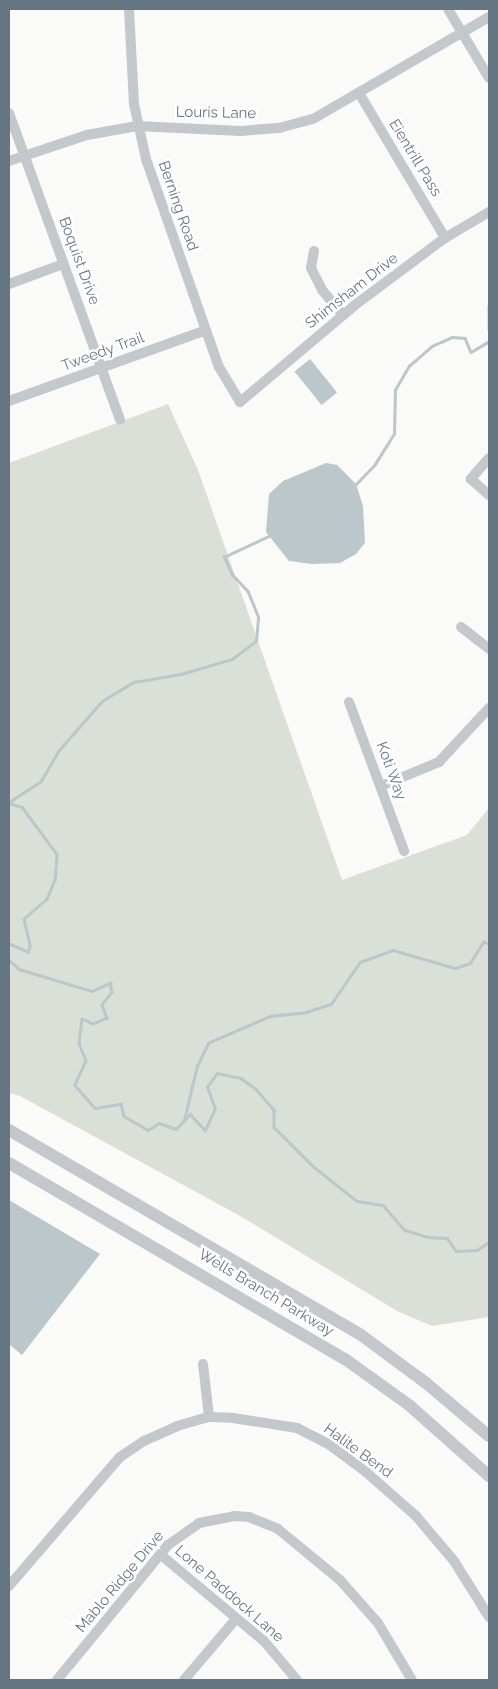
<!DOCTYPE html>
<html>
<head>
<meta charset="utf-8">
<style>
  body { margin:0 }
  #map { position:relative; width:498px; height:1689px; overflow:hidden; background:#fafaf8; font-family:Raleway,sans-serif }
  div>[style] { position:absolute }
  .green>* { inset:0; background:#dadfd7 }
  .water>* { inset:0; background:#bbc7cb; transform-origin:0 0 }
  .stream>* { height:2.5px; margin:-1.25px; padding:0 1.25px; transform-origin:1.25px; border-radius:1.25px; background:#bbc7cb }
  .minor>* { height:10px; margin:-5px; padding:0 5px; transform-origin:5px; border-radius:5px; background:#c3c8cc }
  .tertiary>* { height:12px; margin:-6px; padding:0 6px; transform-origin:6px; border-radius:6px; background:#c3c8cc }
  span { translate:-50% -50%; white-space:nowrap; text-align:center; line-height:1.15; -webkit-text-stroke:5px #fff; paint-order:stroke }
  .street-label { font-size:15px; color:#657683 }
  .frame { position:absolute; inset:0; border:10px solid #657683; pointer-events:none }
</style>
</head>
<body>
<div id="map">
  <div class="green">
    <div style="clip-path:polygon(168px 404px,198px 470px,342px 880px,467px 835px,489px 808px,489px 1317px,432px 1326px,397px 1311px,242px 1217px,20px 1096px,9px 1093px,9px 463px)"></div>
  </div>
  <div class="water">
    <div style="left:310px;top:359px;width:43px;height:20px;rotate:51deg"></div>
    <div style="clip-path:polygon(326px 463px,337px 465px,356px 484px,363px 506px,365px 543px,356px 554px,340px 563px,312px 564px,289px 561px,266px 532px,269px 494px,283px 481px)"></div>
    <div style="clip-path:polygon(9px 1200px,100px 1254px,22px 1355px,9px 1344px)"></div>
  </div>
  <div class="stream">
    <div style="left:489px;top:306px;width:23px;rotate:90deg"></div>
    <div style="left:355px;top:485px;width:29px;rotate:-46deg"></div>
    <div style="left:375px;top:464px;width:36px;rotate:-58deg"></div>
    <div style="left:394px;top:434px;width:44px;rotate:-88.7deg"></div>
    <div style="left:395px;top:390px;width:28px;rotate:-60deg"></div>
    <div style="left:409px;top:366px;width:30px;rotate:-41deg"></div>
    <div style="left:432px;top:346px;width:22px;rotate:-24deg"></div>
    <div style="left:452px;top:337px;width:13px;rotate:4deg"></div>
    <div style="left:465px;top:338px;width:15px;rotate:67deg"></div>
    <div style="left:471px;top:352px;width:21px;rotate:-31deg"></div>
    <div style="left:9px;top:802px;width:38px;rotate:-33deg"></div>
    <div style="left:41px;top:781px;width:36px;rotate:-60deg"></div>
    <div style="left:59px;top:750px;width:65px;rotate:-48.7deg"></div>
    <div style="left:102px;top:701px;width:37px;rotate:-31deg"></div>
    <div style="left:134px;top:682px;width:48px;rotate:-9.7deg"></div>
    <div style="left:181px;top:674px;width:53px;rotate:-16.4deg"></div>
    <div style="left:232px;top:659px;width:30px;rotate:-37deg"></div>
    <div style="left:256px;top:641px;width:24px;rotate:-85deg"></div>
    <div style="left:258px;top:617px;width:27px;rotate:-112deg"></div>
    <div style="left:248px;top:592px;width:23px;rotate:-133deg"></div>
    <div style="left:232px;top:575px;width:20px;rotate:-114deg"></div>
    <div style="left:224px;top:557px;width:52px;rotate:-25.1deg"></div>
    <div style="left:9px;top:803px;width:14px;rotate:17deg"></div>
    <div style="left:22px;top:807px;width:59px;rotate:53.3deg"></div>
    <div style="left:57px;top:854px;width:26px;rotate:94deg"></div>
    <div style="left:55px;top:880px;width:21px;rotate:113deg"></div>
    <div style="left:47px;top:899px;width:30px;rotate:139deg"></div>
    <div style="left:24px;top:919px;width:28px;rotate:77deg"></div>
    <div style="left:30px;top:946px;width:6px;rotate:108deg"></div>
    <div style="left:28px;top:952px;width:21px;rotate:-157deg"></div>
    <div style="left:9px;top:960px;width:13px;rotate:42deg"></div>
    <div style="left:19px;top:969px;width:76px;rotate:16.8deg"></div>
    <div style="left:92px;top:991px;width:20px;rotate:-24deg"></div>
    <div style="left:110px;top:983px;width:9px;rotate:77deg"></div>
    <div style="left:112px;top:992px;width:16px;rotate:128deg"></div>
    <div style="left:102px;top:1005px;width:14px;rotate:69deg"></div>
    <div style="left:107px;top:1018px;width:15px;rotate:157deg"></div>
    <div style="left:93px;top:1024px;width:12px;rotate:-156deg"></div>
    <div style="left:82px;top:1019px;width:24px;rotate:97deg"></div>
    <div style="left:79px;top:1043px;width:19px;rotate:69deg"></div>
    <div style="left:86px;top:1061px;width:26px;rotate:115deg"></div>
    <div style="left:75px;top:1085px;width:30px;rotate:49deg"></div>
    <div style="left:95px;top:1108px;width:26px;rotate:-9deg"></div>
    <div style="left:121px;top:1104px;width:12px;rotate:76deg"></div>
    <div style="left:124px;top:1116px;width:28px;rotate:30deg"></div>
    <div style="left:148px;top:1130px;width:13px;rotate:-32deg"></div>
    <div style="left:159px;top:1123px;width:18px;rotate:19deg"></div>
    <div style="left:176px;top:1129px;width:21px;rotate:-47deg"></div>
    <div style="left:190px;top:1114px;width:22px;rotate:47deg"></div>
    <div style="left:205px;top:1130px;width:23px;rotate:-65deg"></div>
    <div style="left:215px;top:1109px;width:23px;rotate:-110deg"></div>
    <div style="left:207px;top:1087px;width:17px;rotate:-54deg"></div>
    <div style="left:217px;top:1073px;width:25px;rotate:12deg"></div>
    <div style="left:241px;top:1078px;width:19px;rotate:36deg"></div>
    <div style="left:256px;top:1089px;width:28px;rotate:49deg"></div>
    <div style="left:274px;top:1110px;width:17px;rotate:90deg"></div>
    <div style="left:274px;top:1127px;width:57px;rotate:45deg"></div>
    <div style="left:314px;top:1167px;width:55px;rotate:38.3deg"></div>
    <div style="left:357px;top:1201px;width:26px;rotate:9deg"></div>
    <div style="left:383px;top:1205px;width:33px;rotate:49deg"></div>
    <div style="left:405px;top:1230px;width:24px;rotate:17deg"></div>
    <div style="left:428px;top:1237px;width:19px;rotate:3deg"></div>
    <div style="left:447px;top:1238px;width:16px;rotate:55deg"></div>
    <div style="left:456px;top:1251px;width:21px;rotate:-3deg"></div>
    <div style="left:477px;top:1250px;width:14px;rotate:-34deg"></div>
    <div style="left:184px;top:1120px;width:56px;rotate:-76.5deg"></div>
    <div style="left:197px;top:1066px;width:25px;rotate:-64deg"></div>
    <div style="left:208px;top:1043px;width:68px;rotate:-23.5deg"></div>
    <div style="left:270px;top:1016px;width:36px;rotate:-6deg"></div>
    <div style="left:306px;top:1012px;width:26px;rotate:-18deg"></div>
    <div style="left:331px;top:1004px;width:51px;rotate:-55.4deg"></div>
    <div style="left:360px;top:962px;width:35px;rotate:-20deg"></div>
    <div style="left:393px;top:950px;width:65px;rotate:16.2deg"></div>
    <div style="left:455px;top:968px;width:16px;rotate:-18deg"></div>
    <div style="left:470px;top:963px;width:25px;rotate:-58deg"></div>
    <div style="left:483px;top:942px;width:6px;rotate:9deg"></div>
  </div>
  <div class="minor">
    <div style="left:129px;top:9px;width:95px;rotate:87deg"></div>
    <div style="left:134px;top:104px;width:56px;rotate:77.7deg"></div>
    <div style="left:146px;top:159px;width:220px;rotate:70.7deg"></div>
    <div style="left:219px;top:367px;width:41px;rotate:59deg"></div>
    <div style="left:240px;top:402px;width:150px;rotate:-40.1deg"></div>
    <div style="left:355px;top:305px;width:112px;rotate:-36.7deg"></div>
    <div style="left:445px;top:238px;width:51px;rotate:-30.6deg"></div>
    <div style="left:448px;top:9px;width:80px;rotate:59.3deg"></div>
    <div style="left:359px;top:93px;width:169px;rotate:59.3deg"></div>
    <div style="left:9px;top:113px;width:326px;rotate:70.1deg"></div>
    <div style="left:9px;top:161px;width:82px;rotate:-18.4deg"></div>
    <div style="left:87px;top:135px;width:51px;rotate:-10.2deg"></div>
    <div style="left:137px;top:126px;width:104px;rotate:2.8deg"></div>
    <div style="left:241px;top:131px;width:38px;rotate:-5deg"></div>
    <div style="left:279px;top:128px;width:35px;rotate:-15deg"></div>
    <div style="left:313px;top:119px;width:203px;rotate:-30.1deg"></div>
    <div style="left:314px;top:251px;width:17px;rotate:100deg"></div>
    <div style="left:311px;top:268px;width:25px;rotate:63deg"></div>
    <div style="left:322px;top:290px;width:33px;rotate:50deg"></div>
    <div style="left:9px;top:284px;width:58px;rotate:-20.3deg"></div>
    <div style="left:9px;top:401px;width:209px;rotate:-19.8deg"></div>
    <div style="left:489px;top:458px;width:28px;rotate:131deg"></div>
    <div style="left:471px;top:479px;width:24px;rotate:42deg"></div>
    <div style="left:461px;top:627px;width:36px;rotate:38deg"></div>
    <div style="left:349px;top:702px;width:159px;rotate:69.7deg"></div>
    <div style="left:381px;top:786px;width:63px;rotate:-22.5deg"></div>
    <div style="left:439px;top:762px;width:74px;rotate:-47.2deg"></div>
    <div style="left:203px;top:1364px;width:53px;rotate:83.5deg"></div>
    <div style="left:161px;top:1555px;width:134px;rotate:39.9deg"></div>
    <div style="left:264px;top:1641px;width:51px;rotate:49.8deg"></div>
    <div style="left:9px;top:1586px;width:170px;rotate:-49.3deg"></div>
    <div style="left:120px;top:1457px;width:29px;rotate:-34deg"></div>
    <div style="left:144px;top:1441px;width:36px;rotate:-24deg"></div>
    <div style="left:177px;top:1426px;width:33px;rotate:-16deg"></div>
    <div style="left:209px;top:1417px;width:24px;rotate:2deg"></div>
    <div style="left:233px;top:1418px;width:65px;rotate:8.9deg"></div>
    <div style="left:297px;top:1428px;width:34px;rotate:27deg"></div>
    <div style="left:327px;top:1443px;width:49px;rotate:36.6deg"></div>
    <div style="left:366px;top:1472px;width:67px;rotate:41.3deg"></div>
    <div style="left:416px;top:1516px;width:59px;rotate:49.8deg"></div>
    <div style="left:454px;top:1561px;width:66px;rotate:58deg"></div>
    <div style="left:57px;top:1680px;width:175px;rotate:-50.6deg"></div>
    <div style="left:168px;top:1545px;width:38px;rotate:-35deg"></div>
    <div style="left:199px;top:1523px;width:36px;rotate:-11deg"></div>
    <div style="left:234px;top:1516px;width:15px;rotate:4deg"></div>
    <div style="left:249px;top:1517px;width:31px;rotate:22deg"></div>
    <div style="left:278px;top:1529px;width:80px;rotate:39.4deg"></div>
    <div style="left:340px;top:1580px;width:57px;rotate:48.5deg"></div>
    <div style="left:378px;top:1623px;width:66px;rotate:59.2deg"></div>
    <div style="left:184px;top:1680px;width:80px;rotate:-49.6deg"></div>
  </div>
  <div class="tertiary">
    <div style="left:9px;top:1130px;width:407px;rotate:30.2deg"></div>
    <div style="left:361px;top:1335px;width:81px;rotate:36.4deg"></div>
    <div style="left:426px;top:1383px;width:82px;rotate:40.1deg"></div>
    <div style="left:9px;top:1163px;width:389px;rotate:30.3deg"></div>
    <div style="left:345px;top:1359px;width:79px;rotate:35.7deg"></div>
    <div style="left:409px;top:1405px;width:107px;rotate:41.6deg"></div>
  </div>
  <div class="street-label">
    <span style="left:216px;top:113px;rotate:1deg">Louris Lane</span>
    <span style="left:415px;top:158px;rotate:59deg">Eientrill Pass</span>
    <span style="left:178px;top:206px;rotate:71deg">Berning Road</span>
    <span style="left:79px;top:261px;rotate:70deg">Boquist Drive</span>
    <span style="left:352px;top:291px;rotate:-38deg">Shimsham Drive</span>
    <span style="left:103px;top:352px;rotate:-20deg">Tweedy Trail</span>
    <span style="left:391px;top:771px;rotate:70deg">Koti Way</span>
    <span style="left:266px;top:1293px;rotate:31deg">Wells Branch Parkway</span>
    <span style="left:358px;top:1451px;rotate:36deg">Halite Bend</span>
    <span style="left:120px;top:1582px;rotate:-50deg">Mablo Ridge Drive</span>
    <span style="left:229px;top:1594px;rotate:41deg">Lone Paddock Lane</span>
  </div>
  <div class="frame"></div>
</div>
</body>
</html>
